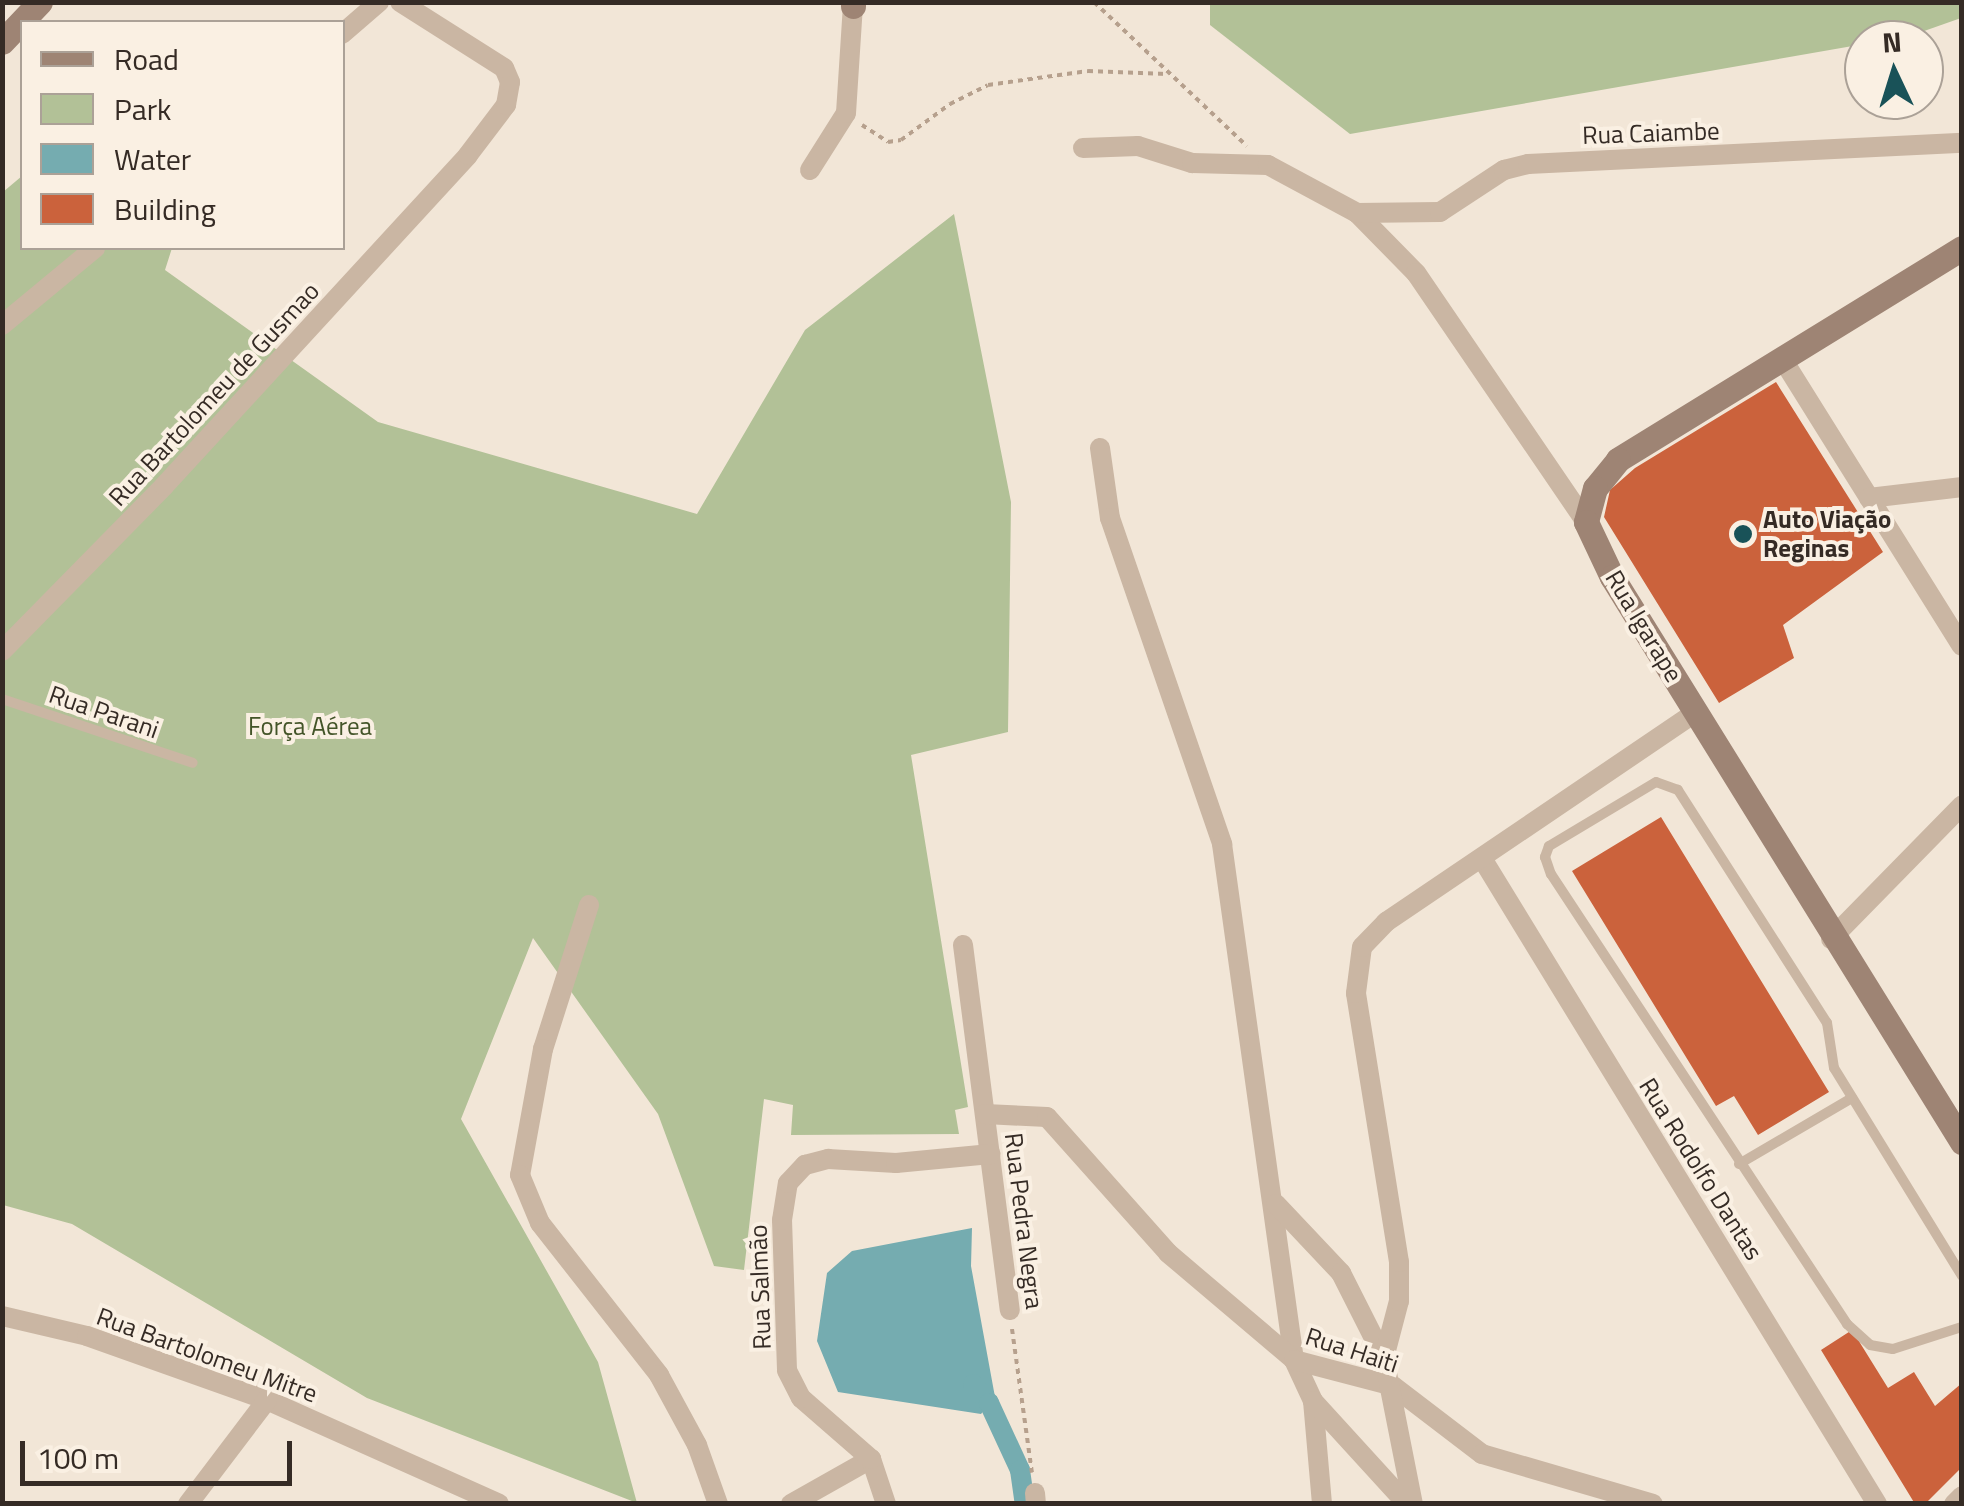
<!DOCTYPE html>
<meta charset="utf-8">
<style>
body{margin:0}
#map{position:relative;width:1964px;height:1506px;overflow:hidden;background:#f2e6d7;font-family:"Titillium Web",sans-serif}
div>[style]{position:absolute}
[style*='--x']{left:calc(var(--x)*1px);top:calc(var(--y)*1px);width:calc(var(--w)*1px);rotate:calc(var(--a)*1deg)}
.green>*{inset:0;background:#b2c197}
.water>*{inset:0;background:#75acb0}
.canal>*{height:20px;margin:-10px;padding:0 10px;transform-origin:10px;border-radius:10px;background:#75acb0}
.building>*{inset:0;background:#cb623c}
.path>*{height:4px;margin-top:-2px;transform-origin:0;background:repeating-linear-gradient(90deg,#b6a08d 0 5px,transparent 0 10px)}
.lane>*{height:10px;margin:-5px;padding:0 5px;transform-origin:5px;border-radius:5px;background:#cab6a3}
.street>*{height:20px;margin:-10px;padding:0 10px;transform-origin:10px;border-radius:10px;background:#cab6a3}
.secondary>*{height:25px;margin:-12.5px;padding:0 12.5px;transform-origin:12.5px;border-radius:12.5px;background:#9e8474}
.dots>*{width:28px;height:28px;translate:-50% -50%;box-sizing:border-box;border:5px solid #faf0e3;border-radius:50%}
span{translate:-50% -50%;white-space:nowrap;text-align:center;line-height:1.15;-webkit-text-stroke:8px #faf0e3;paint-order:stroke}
.street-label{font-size:25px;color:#352b25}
.poi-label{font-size:25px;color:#352b25;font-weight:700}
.left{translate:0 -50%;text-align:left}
.park-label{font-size:25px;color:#435428}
.frame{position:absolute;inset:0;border:5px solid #352b25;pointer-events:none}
.legend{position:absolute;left:20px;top:20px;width:325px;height:230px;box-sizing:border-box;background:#faf0e3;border:2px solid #aba197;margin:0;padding:12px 18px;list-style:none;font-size:30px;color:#352b25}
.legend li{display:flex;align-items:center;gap:20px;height:50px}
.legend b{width:50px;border:2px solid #aba197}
.north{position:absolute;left:1844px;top:20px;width:100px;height:100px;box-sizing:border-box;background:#faf0e3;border:2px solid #aba197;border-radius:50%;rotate:356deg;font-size:28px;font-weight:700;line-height:40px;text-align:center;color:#352b25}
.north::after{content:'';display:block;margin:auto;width:35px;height:45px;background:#195258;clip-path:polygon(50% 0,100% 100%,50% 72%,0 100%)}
.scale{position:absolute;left:20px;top:1441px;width:272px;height:45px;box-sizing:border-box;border:5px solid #352b25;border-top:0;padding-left:12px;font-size:30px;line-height:35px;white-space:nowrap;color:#352b25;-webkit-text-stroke:8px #faf0e3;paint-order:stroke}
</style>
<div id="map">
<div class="green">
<div style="clip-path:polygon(1961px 2px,1961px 18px,1910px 36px,1350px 134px,1210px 25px,1210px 2px)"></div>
<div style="clip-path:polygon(22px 176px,22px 248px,172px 248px,165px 270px,378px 422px,697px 514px,805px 330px,954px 214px,1011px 502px,1008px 732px,911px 755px,968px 1107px,955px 1110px,959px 1134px,791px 1135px,793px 1105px,764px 1099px,744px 1270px,714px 1266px,658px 1114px,533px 938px,461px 1119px,598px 1362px,637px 1503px,367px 1398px,72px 1224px,3px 1205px,3px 192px)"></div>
</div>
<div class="water">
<div style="clip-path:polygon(972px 1228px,971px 1266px,995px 1397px,981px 1414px,838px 1392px,817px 1341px,827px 1273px,852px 1251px)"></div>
</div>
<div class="canal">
<div style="--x:973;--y:1384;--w:25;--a:50"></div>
<div style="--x:989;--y:1403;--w:74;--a:65.2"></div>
<div style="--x:1020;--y:1470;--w:34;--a:82"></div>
</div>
<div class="building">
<div style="clip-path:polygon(1776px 382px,1883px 552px,1783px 625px,1794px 658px,1719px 703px,1604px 517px,1610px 490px,1635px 468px)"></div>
<div style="clip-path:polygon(1661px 817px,1829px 1092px,1758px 1135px,1734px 1096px,1716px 1106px,1572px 871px)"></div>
<div style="clip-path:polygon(1852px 1330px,1888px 1388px,1914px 1372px,1935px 1406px,1962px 1383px,1962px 1467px,1925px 1504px,1915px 1504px,1821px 1350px)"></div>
</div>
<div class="path">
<div style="--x:1094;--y:2;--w:210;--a:43.3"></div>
<div style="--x:862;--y:125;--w:31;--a:33"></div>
<div style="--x:888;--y:142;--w:13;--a:-9"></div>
<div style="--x:901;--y:140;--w:61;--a:-36.3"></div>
<div style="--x:950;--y:104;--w:42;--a:-26.6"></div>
<div style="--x:988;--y:85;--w:101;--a:-8"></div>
<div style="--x:1088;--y:71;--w:79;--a:2.2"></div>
<div style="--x:1012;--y:1329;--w:145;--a:82.1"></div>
</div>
<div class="lane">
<div style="--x:2;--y:699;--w:201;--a:18.5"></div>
<div style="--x:1739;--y:1164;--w:131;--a:-30.3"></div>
<div style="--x:1962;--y:1276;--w:244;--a:-121.6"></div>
<div style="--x:1834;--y:1068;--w:46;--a:-98.8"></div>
<div style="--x:1827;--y:1023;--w:277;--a:-122.6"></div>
<div style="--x:1678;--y:790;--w:23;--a:-160"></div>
<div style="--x:1656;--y:782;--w:125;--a:149.1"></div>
<div style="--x:1549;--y:846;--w:12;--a:110"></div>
<div style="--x:1545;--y:857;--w:18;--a:71"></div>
<div style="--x:1551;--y:874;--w:539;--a:56.66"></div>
<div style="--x:1847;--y:1324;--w:31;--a:42"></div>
<div style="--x:1870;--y:1345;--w:23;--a:10"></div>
<div style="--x:1893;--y:1349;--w:72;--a:-17.7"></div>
</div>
<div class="street">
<div style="--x:342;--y:34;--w:49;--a:-40.9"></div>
<div style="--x:1083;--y:148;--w:55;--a:-2.1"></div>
<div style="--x:1138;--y:146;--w:57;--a:17.5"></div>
<div style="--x:1192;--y:163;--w:76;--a:1.5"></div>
<div style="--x:1268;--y:165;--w:101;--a:28.3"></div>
<div style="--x:1357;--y:213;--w:84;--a:45.5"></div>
<div style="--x:1416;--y:273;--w:301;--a:55.7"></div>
<div style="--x:810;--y:170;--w:67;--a:-57.7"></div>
<div style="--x:846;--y:113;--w:107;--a:-86.3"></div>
<div style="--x:1357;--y:213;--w:83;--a:-0.7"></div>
<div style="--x:1440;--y:212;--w:77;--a:-33.3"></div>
<div style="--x:1504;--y:170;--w:25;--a:-14"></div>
<div style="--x:1528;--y:164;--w:435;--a:-2.8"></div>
<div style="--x:2;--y:325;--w:121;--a:-39.6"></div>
<div style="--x:1783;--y:360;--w:337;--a:58"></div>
<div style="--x:1100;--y:448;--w:71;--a:81.9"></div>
<div style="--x:1110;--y:518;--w:345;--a:71"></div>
<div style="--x:1222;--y:844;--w:521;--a:82.06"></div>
<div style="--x:1294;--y:1360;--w:45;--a:65.1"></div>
<div style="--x:1313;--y:1401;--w:103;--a:85"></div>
<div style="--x:1869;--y:498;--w:94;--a:-6.7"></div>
<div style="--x:2;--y:651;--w:231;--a:-45.5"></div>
<div style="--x:164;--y:486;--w:449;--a:-47.4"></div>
<div style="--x:468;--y:155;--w:63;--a:-52.8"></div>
<div style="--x:506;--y:105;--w:23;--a:-80"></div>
<div style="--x:510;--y:82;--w:15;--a:-113"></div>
<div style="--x:504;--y:68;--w:123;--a:-147.6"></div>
<div style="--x:1483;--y:860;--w:755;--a:58.54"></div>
<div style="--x:589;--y:905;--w:151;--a:107.7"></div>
<div style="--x:543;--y:1049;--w:128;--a:100.3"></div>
<div style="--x:520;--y:1175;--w:52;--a:67.4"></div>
<div style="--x:540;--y:1223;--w:193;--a:51.9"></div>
<div style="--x:659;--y:1375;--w:80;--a:61.5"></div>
<div style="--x:697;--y:1445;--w:63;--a:70.4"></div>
<div style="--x:1831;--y:939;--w:187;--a:-45.6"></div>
<div style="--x:963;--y:945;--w:368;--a:82.7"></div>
<div style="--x:985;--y:1114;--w:62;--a:2.8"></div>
<div style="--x:1047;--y:1117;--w:182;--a:48.3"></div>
<div style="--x:1168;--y:1253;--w:165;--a:40.3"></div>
<div style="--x:1294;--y:1360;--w:102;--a:14.7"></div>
<div style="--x:1393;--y:1386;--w:112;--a:37.4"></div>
<div style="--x:1482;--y:1454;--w:178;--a:16.3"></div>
<div style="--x:1276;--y:1204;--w:95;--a:46.7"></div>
<div style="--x:1341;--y:1273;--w:95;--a:63.2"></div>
<div style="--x:1384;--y:1358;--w:149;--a:78.8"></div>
<div style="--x:2;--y:1316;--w:87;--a:13.2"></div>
<div style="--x:87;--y:1336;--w:191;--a:19.6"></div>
<div style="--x:267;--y:1400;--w:254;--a:24.1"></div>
<div style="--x:1384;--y:1358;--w:59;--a:-75.3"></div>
<div style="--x:1399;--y:1301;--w:39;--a:-90"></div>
<div style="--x:1399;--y:1262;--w:272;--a:-99.1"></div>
<div style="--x:1356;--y:993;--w:46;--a:-82.6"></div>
<div style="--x:1362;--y:947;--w:35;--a:-46"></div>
<div style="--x:1386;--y:922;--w:374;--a:-34.1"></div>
<div style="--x:1313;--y:1401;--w:139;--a:47.6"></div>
<div style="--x:1035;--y:1493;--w:11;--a:85"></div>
<div style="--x:188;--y:1504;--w:131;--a:-52.8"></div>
<div style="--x:791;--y:1504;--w:92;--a:-29.4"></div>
<div style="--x:886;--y:1504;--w:47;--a:-108.4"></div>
<div style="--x:871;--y:1459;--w:93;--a:-138.9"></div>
<div style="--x:801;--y:1398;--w:31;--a:-117"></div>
<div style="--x:787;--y:1370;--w:150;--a:-91.9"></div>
<div style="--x:782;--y:1220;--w:37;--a:-81"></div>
<div style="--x:788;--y:1183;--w:25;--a:-47"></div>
<div style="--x:805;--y:1165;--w:24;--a:-15"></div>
<div style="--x:828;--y:1159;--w:68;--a:3.4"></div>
<div style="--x:896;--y:1163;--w:95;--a:-5.4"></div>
<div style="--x:1954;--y:1504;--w:11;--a:-45"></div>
</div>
<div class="secondary">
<div style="--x:853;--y:2;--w:4;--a:90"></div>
<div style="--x:2;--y:42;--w:55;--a:-46.5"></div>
<div style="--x:1962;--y:248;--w:404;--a:148.4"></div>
<div style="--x:1618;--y:460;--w:36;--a:129"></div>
<div style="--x:1595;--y:488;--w:35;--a:105"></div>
<div style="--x:1586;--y:522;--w:61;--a:64.7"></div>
<div style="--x:1612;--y:577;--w:665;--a:58.22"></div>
</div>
<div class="dots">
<div style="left:1743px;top:534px;background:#195258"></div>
</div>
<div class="street-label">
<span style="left:1651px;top:133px;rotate:-2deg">Rua Caiambe</span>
<span style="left:214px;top:394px;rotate:-47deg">Rua Bartolomeu de Gusmao</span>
<span style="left:1644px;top:626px;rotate:59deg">Rua Igarape</span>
<span style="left:104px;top:712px;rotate:19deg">Rua Parani</span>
<span style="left:1701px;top:1169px;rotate:58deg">Rua Rodolfo Dantas</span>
<span style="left:1024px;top:1221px;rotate:83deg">Rua Pedra Negra</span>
<span style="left:760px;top:1287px;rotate:-92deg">Rua Salmão</span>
<span style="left:1352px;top:1350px;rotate:18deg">Rua Haiti</span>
<span style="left:207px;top:1355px;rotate:20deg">Rua Bartolomeu Mitre</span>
</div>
<div class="poi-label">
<span class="left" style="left:1763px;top:534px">Auto Viação<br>Reginas</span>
</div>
<div class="park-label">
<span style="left:310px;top:726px">Força Aérea</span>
</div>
<div class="frame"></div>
<ul class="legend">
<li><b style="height:12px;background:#9e8474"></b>Road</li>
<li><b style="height:28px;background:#b2c197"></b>Park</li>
<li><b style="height:28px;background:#75acb0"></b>Water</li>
<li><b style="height:28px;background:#cb623c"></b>Building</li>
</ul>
<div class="north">N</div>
<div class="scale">100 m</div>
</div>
